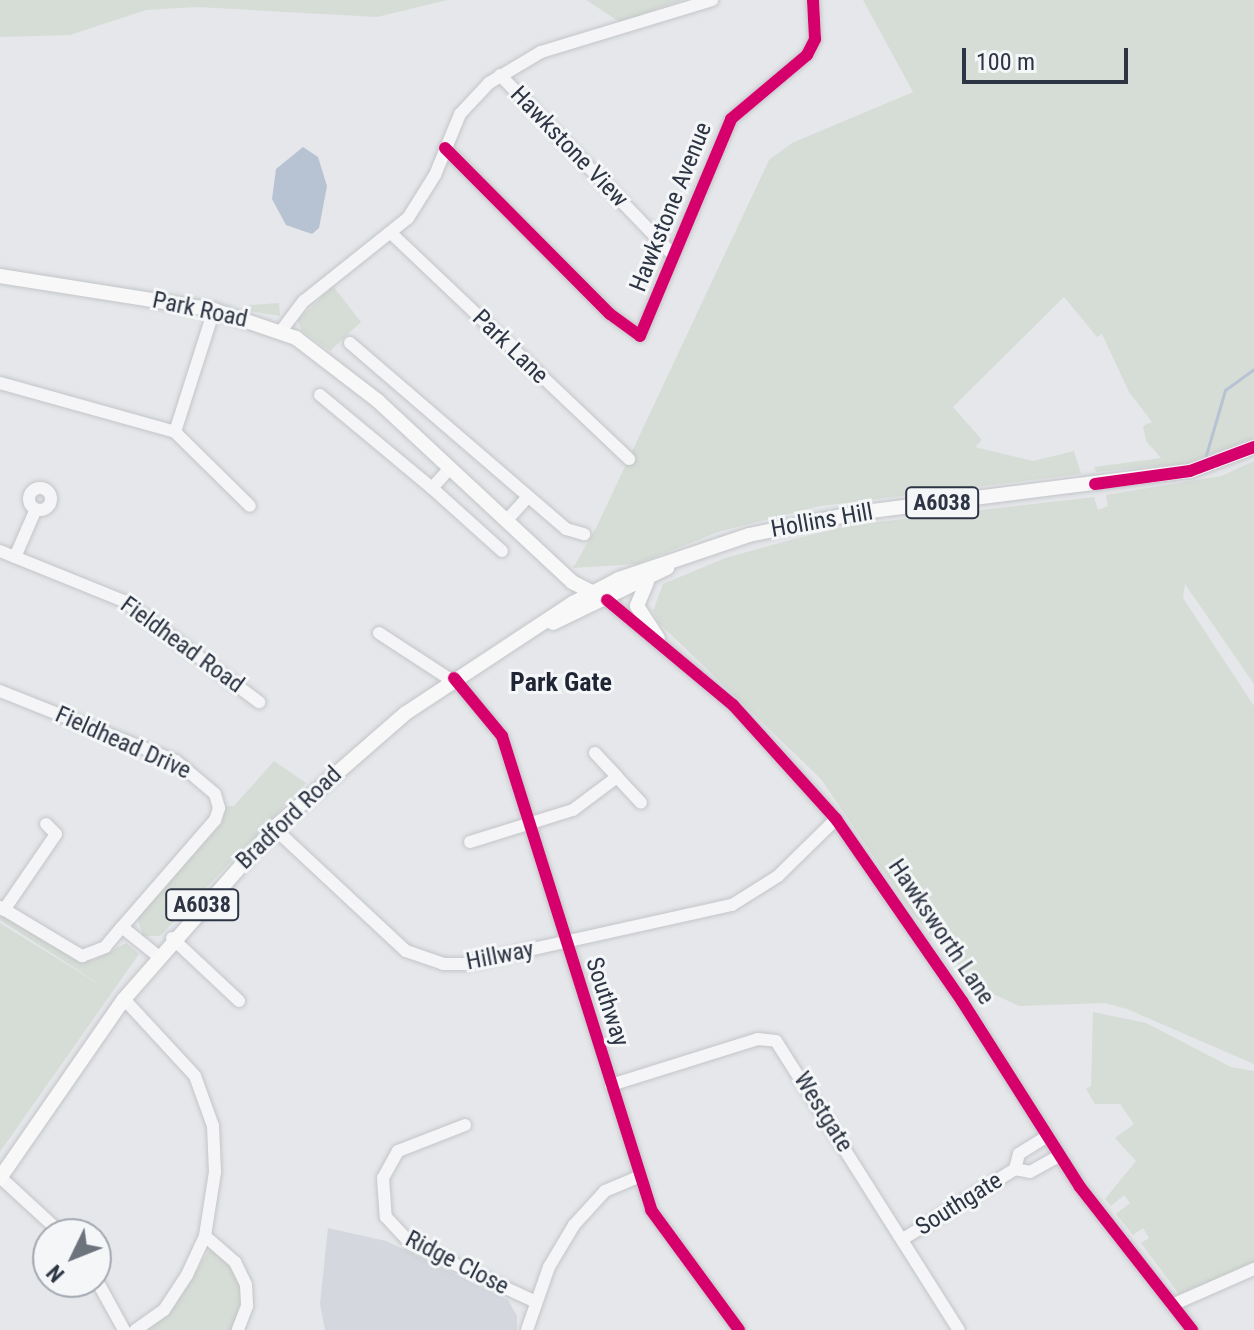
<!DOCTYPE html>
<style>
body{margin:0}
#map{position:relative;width:1254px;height:1330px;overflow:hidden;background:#e5e7ea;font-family:"Roboto Condensed",sans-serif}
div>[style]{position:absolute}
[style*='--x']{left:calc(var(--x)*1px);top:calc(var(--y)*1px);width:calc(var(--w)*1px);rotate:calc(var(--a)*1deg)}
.built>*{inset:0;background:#d4d7dd}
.green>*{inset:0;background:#d6ddd6}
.water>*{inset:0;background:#b7c3d2}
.stream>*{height:3px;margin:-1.5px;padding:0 1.5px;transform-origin:1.5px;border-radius:1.5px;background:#b7c3d2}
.roads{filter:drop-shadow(0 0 2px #c3c5c8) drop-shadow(0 0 2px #c3c5c8)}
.minor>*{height:12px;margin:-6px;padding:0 6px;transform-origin:6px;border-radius:6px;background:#f5f5f7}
.minor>.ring{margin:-6px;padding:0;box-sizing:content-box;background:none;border:12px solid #f5f5f7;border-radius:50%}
.major>*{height:14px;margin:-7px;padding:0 7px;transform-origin:7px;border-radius:7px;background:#f8f8f8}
.cycleway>*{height:12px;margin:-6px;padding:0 6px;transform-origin:6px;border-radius:6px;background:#d6006c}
span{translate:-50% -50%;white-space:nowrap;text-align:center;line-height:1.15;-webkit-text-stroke:6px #f4f6f8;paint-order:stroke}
.shield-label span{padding:2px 6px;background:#f4f6f8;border:2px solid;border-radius:6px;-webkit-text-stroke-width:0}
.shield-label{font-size:22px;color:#2d3443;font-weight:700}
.street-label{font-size:24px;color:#2d3443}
.neighbourhood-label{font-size:26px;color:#1f2534;font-weight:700}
.north{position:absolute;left:32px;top:1218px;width:80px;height:80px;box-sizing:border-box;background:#f4f6f8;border:2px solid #a4a8b0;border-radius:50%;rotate:227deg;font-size:22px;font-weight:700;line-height:32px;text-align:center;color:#2d3443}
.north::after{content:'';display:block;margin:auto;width:28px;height:36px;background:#6d737d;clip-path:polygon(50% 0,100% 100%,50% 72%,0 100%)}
.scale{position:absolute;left:962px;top:48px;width:166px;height:36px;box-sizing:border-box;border:4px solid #2d3443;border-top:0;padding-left:10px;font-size:24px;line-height:28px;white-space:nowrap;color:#2d3443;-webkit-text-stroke:6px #f4f6f8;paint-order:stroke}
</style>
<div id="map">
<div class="built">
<div style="clip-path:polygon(328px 1228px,386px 1241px,508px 1300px,517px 1316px,517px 1330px,325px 1330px,320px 1304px)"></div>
</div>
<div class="green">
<div style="clip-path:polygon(0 0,447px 0,377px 17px,197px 7px,146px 10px,70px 35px,0 37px)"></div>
<div style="clip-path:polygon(586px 0,682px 0,620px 22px)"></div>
<div style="clip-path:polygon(863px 0,1254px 0,1254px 438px,1186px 463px,1096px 472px,1094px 467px,1161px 458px,1146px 441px,1143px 426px,1152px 422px,1129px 392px,1102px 334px,1097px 337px,1064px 297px,953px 407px,982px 440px,975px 447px,1033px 461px,1074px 451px,1081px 474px,820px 506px,721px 531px,637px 564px,573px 568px,597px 526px,769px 160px,792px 143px,913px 92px)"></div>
<div style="clip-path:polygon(333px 286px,361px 322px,330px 351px,301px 330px,298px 320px)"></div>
<div style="clip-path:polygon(279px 303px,280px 316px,249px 311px,249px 305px)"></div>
<div style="clip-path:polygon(1254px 461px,1254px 684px,1185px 584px,1183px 598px,1254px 706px,1254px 1064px,1127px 1009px,1105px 1003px,1019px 1006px,976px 986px,912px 913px,821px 779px,659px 623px,653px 611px,663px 584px,725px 558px,794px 539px,852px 525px,1094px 497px,1098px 510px,1108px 506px,1106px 495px,1221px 476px)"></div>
<div style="clip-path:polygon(274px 761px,306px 783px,160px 936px,143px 936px,137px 917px,222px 823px,226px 806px,234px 806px)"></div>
<div style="clip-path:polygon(0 913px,80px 961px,94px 960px,126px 943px,139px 954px,0 1152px,0 923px,110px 991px,0 920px)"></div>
<div style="clip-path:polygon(1093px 1012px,1146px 1023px,1231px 1067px,1254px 1071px,1254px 1265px,1179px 1294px,1141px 1243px,1149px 1238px,1143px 1228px,1133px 1235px,1116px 1214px,1130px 1203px,1124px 1195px,1111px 1206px,1105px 1199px,1136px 1161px,1115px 1138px,1134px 1124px,1120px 1104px,1095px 1104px,1086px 1089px,1091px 1086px)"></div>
<div style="clip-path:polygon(211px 1248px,225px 1257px,239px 1278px,243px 1301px,234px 1330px,148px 1330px,169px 1312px)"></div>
</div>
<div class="water">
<div style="clip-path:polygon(303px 147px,318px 157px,327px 186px,319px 228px,312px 234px,286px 225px,272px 199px,276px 169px)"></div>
</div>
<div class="stream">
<div style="--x:1206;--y:455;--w:68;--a:-73.7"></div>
<div style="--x:1225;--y:390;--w:36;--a:-36"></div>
</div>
<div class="roads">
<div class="minor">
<div style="--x:500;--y:75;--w:247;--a:46.1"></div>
<div style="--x:445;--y:148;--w:234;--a:45.2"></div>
<div style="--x:610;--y:314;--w:37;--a:36"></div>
<div style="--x:640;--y:336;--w:235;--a:-67.2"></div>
<div style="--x:731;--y:119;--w:99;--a:-40.1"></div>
<div style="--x:807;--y:55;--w:18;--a:-63"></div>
<div style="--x:815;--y:39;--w:39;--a:-93"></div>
<div style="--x:392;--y:234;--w:327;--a:43.5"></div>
<div style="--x:281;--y:331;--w:38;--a:-53"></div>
<div style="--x:304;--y:301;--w:133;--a:-38.6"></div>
<div style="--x:408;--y:218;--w:51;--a:-57.9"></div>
<div style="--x:435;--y:175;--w:66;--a:-67.7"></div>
<div style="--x:460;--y:114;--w:42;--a:-46.9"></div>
<div style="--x:489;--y:83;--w:61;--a:-30.8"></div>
<div style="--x:541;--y:52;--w:179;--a:-16.9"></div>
<div style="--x:350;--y:343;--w:285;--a:40.7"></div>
<div style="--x:566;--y:529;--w:19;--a:16"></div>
<div style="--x:0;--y:383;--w:182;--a:15.6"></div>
<div style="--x:175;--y:432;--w:105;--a:44.6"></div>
<div style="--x:320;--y:395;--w:146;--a:39.7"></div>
<div style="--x:432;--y:488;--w:27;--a:-48"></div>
<div style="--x:175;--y:432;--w:128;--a:-72.3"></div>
<div style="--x:432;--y:488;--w:94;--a:42"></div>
<div class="ring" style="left:29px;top:488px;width:10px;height:10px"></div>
<div style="--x:507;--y:520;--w:31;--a:-48"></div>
<div style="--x:0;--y:551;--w:134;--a:22"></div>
<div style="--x:124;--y:601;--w:169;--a:36.8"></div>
<div style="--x:15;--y:557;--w:52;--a:-66.4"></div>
<div style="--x:607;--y:600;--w:164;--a:39.8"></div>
<div style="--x:733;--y:705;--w:154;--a:47.9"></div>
<div style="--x:836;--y:819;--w:221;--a:55.3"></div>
<div style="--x:962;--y:1001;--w:220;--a:57.6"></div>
<div style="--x:1080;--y:1187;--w:182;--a:51.9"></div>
<div style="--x:379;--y:633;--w:86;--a:33.1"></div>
<div style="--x:454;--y:678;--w:75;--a:50.4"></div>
<div style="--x:502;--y:736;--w:497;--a:72.5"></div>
<div style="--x:651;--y:1210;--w:149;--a:53.7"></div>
<div style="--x:0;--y:691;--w:189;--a:21.7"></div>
<div style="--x:176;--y:761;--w:51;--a:40.2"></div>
<div style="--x:215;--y:794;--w:15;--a:74"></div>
<div style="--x:219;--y:808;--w:13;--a:108"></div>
<div style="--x:215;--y:820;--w:142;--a:131"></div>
<div style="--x:122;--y:927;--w:46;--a:38.9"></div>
<div style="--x:595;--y:753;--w:33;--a:47"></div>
<div style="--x:274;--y:828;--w:180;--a:43"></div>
<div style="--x:406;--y:951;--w:39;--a:19"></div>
<div style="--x:443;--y:964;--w:22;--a:0"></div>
<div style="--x:465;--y:964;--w:273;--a:-12.5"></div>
<div style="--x:732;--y:905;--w:54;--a:-32.2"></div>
<div style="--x:778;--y:876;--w:81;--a:-44.5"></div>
<div style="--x:470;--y:842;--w:108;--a:-17.3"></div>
<div style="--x:573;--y:810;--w:55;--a:-36.9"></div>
<div style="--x:617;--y:777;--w:35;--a:47"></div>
<div style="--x:0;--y:907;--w:96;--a:30.9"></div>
<div style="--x:82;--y:956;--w:25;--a:-21"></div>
<div style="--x:105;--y:947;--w:26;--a:-50"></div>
<div style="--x:4;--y:910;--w:92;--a:-55.6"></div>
<div style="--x:56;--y:834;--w:14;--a:-135"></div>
<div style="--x:172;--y:938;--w:92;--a:43.2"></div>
<div style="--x:124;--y:999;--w:105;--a:47.3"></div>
<div style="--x:195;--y:1076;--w:53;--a:70.2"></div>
<div style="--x:213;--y:1126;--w:46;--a:87.5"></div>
<div style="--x:215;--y:1172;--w:65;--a:98.9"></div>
<div style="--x:205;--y:1236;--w:43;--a:114.8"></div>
<div style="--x:187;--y:1275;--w:42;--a:123.3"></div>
<div style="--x:164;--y:1310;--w:35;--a:145"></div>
<div style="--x:611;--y:1085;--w:154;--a:-17.4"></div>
<div style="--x:758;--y:1039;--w:18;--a:6"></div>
<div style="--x:776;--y:1041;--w:342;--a:57.7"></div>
<div style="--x:465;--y:1125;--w:72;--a:158.8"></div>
<div style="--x:398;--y:1151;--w:31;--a:119"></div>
<div style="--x:383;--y:1178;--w:39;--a:86"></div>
<div style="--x:386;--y:1217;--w:37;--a:47"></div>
<div style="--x:411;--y:1244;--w:136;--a:24.9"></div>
<div style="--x:1046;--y:1137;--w:32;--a:148"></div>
<div style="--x:1019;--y:1154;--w:16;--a:105"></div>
<div style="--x:1015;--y:1169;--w:15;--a:11"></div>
<div style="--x:1030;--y:1172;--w:33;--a:-29"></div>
<div style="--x:0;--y:1177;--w:84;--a:42.6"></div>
<div style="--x:205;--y:1236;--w:40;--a:41"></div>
<div style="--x:235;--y:1262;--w:25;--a:64"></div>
<div style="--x:246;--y:1285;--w:21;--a:87"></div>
<div style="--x:247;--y:1306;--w:26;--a:111"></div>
<div style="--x:903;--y:1239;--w:132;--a:-32"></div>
<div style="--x:96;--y:1279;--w:58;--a:61.2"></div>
<div style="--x:1172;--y:1305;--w:90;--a:-23.7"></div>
<div style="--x:527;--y:1330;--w:67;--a:-70.8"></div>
<div style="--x:549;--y:1267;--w:49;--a:-59.2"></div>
<div style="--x:574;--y:1225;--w:46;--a:-47.6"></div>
<div style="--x:605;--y:1191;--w:36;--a:-23"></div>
</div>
<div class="major">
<div style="--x:0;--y:276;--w:217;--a:9"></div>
<div style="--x:214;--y:310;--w:87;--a:18.9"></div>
<div style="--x:296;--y:338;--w:103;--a:37.5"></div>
<div style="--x:378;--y:401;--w:265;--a:43"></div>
<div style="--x:572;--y:582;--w:39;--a:27"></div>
<div style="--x:647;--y:582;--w:26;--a:113"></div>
<div style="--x:637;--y:606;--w:38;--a:57"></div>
<div style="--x:553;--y:623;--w:127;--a:-25.8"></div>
<div style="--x:0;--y:1178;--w:218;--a:-55.3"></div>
<div style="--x:124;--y:999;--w:227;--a:-48.7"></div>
<div style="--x:274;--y:828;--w:175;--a:-41.1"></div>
<div style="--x:406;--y:713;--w:200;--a:-33.4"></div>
<div style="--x:573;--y:603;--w:52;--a:-27.6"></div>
<div style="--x:619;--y:579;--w:137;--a:-18.7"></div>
<div style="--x:749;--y:535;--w:109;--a:-11.6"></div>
<div style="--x:856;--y:513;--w:337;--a:-7.2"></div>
<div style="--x:1190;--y:471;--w:68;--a:-20.6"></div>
</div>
</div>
<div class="cycleway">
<div style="--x:445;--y:148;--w:234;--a:45.2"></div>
<div style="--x:610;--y:314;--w:37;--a:36"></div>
<div style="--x:640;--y:336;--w:235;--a:-67.2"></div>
<div style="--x:731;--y:119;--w:99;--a:-40.1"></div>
<div style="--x:807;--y:55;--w:18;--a:-63"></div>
<div style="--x:815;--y:39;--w:39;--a:-93"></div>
<div style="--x:1095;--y:484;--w:96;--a:-7.8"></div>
<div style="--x:1190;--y:471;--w:68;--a:-20.6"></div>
<div style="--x:607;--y:600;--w:164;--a:39.8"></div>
<div style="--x:733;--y:705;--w:154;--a:47.9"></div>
<div style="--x:836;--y:819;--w:221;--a:55.3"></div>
<div style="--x:962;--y:1001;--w:220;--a:57.6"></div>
<div style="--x:1080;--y:1187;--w:182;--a:51.9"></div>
<div style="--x:454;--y:678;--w:75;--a:50.4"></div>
<div style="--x:502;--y:736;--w:497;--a:72.5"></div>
<div style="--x:651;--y:1210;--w:149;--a:53.7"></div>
</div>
<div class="shield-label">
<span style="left:942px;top:503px">A6038</span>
<span style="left:202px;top:905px">A6038</span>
</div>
<div class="street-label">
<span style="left:569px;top:147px;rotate:46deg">Hawkstone View</span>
<span style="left:671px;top:207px;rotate:-68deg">Hawkstone Avenue</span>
<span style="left:200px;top:310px;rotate:12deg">Park Road</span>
<span style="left:510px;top:347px;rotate:44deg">Park Lane</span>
<span style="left:822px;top:521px;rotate:-10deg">Hollins Hill</span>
<span style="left:182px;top:645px;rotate:36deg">Fieldhead Road</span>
<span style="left:123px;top:743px;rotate:24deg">Fieldhead Drive</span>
<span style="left:289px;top:818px;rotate:-44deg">Bradford Road</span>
<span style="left:941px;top:932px;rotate:56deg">Hawksworth Lane</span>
<span style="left:500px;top:956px;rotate:-11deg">Hillway</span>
<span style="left:607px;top:1002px;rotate:72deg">Southway</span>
<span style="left:823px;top:1112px;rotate:58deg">Westgate</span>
<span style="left:959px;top:1204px;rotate:-32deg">Southgate</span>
<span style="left:457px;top:1263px;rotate:27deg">Ridge Close</span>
</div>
<div class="neighbourhood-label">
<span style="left:561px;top:683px">Park Gate</span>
</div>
<div class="north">N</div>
<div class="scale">100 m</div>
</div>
